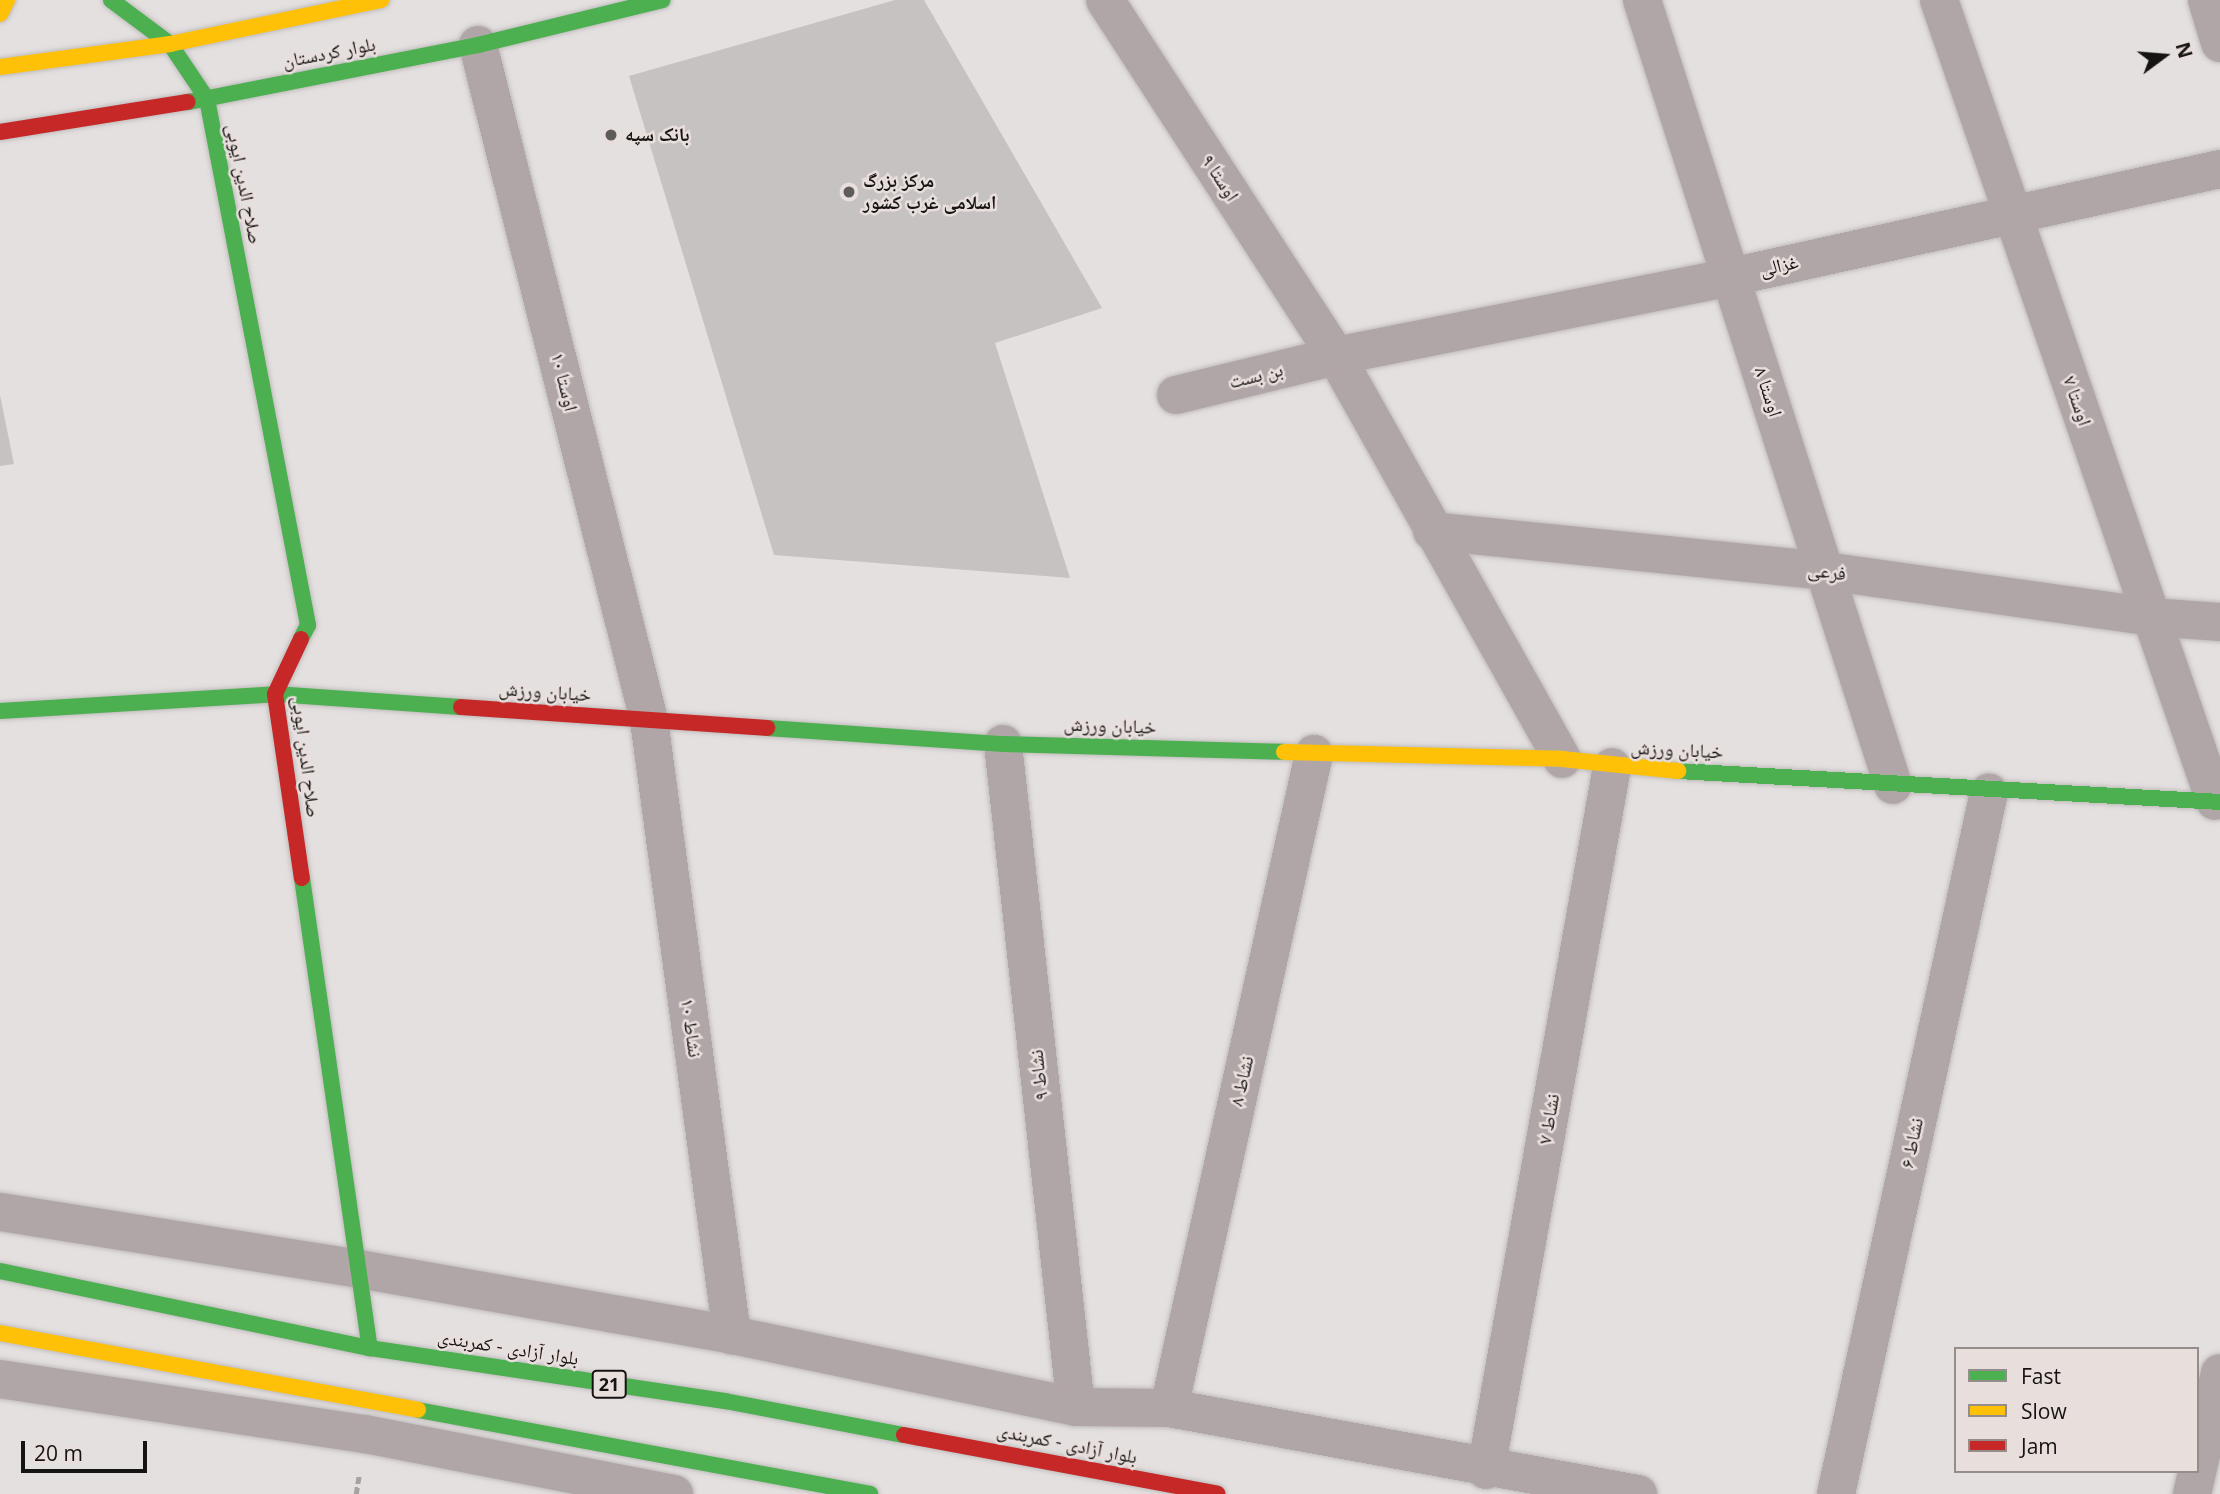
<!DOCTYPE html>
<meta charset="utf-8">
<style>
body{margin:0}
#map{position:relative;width:2220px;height:1494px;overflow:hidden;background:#e5e0e0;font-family:"Open Sans","Noto Naskh Arabic",sans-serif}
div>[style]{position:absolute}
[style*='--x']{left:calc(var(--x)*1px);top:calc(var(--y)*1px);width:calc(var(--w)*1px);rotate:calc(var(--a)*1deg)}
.building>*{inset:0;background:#c5c2c1}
.path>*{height:4.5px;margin-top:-2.25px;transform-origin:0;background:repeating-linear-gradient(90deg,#a9a1a1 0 7px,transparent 0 10.5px)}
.roads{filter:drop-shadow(0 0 2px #bfbcbc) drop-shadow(0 0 2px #bfbcbc)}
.street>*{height:38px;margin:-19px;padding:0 19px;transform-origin:19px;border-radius:19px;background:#b1a6a7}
.fast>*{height:16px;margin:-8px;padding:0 8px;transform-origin:8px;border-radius:8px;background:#4caf50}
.slow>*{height:16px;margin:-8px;padding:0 8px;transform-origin:8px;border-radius:8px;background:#ffc107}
.jam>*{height:16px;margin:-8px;padding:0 8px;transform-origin:8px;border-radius:8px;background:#c62828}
.dots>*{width:19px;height:19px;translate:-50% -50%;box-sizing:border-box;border:4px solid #e8dfdd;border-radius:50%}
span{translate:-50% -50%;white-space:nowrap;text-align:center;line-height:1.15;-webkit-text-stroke:5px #e8dfdd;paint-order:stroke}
.shield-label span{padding:2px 5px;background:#e8dfdd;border:2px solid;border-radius:5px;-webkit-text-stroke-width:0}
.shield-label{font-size:18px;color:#161313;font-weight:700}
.street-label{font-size:19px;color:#161313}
.poi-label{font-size:19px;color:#161313;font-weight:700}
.left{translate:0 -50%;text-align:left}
.legend{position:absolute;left:1954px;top:1347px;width:245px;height:126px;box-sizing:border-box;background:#e8dfdd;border:2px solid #948d8c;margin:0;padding:9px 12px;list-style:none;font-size:21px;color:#161313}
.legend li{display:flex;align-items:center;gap:14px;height:35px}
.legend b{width:35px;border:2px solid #948d8c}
.north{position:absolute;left:2129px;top:21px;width:70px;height:70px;-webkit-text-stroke:5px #e8dfdd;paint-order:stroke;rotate:74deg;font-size:19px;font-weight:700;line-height:28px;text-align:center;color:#161313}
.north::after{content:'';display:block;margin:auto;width:24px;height:32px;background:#161313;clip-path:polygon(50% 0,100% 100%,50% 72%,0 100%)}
.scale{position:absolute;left:21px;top:1441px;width:126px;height:32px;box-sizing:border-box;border:4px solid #161313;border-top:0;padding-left:9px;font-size:21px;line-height:24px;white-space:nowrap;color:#161313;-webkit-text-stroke:5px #e8dfdd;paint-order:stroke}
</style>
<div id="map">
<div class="building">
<div style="clip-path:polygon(895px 0,924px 0,1102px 308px,995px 343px,1070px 578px,774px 555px,629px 76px)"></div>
<div style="clip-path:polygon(0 395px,14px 464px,0 466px)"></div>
</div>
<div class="path">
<div style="--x:356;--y:1494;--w:20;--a:-81"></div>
</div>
<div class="roads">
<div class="street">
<div style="--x:1105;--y:0;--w:424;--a:57"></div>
<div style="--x:1336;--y:356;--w:462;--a:60.7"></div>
<div style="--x:1642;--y:0;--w:824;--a:72.27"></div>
<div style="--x:1939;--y:0;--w:847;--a:70.99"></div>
<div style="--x:2207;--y:0;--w:45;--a:73.2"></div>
<div style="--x:478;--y:45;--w:696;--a:75.78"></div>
<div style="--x:649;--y:720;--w:621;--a:82.31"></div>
<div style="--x:1176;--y:395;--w:165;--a:-13.7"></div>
<div style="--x:1336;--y:356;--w:403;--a:-11.3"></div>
<div style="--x:1731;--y:277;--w:501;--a:-12.45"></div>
<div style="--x:1432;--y:531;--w:395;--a:5.8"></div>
<div style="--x:1825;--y:571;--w:329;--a:8"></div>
<div style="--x:2151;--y:617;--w:69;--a:4.1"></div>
<div style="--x:1003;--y:744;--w:667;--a:83.72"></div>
<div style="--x:0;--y:1212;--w:363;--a:9"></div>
<div style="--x:359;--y:1269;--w:379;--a:10"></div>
<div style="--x:732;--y:1335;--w:351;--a:11.8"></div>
<div style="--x:1076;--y:1407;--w:93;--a:0.6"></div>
<div style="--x:1169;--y:1408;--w:477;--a:10.4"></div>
<div style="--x:0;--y:1379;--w:369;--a:8.6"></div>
<div style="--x:365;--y:1434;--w:315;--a:11"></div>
<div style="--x:1169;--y:1408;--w:670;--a:-77.5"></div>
<div style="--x:1486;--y:1470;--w:714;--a:-79.84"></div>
<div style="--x:1836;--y:1494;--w:718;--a:-77.7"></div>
<div style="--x:2192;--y:1494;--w:124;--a:-77"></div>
</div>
<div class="fast">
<div style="--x:111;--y:0;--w:74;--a:36.7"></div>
<div style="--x:170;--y:44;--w:66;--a:56.1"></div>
<div style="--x:207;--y:99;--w:536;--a:79.13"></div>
<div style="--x:308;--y:625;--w:16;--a:117"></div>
<div style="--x:188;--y:102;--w:296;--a:-11.1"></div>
<div style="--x:478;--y:45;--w:190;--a:-13.7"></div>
<div style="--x:0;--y:711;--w:276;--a:-3.5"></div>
<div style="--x:275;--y:694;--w:186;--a:4"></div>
<div style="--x:767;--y:728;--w:237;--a:3.9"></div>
<div style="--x:1003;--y:744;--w:281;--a:1.6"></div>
<div style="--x:1678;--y:771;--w:543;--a:3.27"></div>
<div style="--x:302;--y:878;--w:475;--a:81.8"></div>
<div style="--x:0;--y:1271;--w:378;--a:11.8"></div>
<div style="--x:370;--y:1348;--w:359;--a:8.5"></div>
<div style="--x:725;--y:1401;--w:182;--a:10.8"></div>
<div style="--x:418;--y:1410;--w:460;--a:10.5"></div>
</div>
<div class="slow">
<div style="--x:0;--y:14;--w:16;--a:-63"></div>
<div style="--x:0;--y:67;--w:172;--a:-7.7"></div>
<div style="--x:170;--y:44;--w:216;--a:-11.8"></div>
<div style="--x:1284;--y:752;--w:278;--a:1.4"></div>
<div style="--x:1562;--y:759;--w:117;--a:5.9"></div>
<div style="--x:0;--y:1333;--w:425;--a:10.4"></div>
</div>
<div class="jam">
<div style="--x:0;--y:132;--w:190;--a:-9.1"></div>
<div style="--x:301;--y:639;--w:61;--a:115.3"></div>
<div style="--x:275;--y:694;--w:186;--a:81.7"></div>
<div style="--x:461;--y:707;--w:307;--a:3.9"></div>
<div style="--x:904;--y:1435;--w:319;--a:10.6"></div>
</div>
</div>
<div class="dots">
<div style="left:611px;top:135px;background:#5e5b5b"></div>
<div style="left:849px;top:192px;background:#5e5b5b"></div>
</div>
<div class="shield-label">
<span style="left:609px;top:1384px">21</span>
</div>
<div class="street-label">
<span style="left:329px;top:53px;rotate:-11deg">بلوار کردستان</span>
<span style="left:1220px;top:178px;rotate:57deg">اوستا ۹</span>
<span style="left:244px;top:184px;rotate:79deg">صلاح الدین ایوبی</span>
<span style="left:1779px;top:266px;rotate:-13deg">غزالی</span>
<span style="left:1256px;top:376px;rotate:-14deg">بن بست</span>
<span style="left:564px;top:382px;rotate:76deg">اوستا ۱۰</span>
<span style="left:1768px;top:392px;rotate:72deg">اوستا ۸</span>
<span style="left:2077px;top:401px;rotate:71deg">اوستا ۷</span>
<span style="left:1827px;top:572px;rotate:7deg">فرعی</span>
<span style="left:545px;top:692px;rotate:4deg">خیابان ورزش</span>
<span style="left:1110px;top:726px;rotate:2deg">خیابان ورزش</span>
<span style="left:1677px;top:750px;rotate:3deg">خیابان ورزش</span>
<span style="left:306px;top:757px;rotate:83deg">صلاح الدین ایوبی</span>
<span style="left:691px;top:1028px;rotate:82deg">نشاط ۱۰</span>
<span style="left:1039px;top:1075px;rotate:-96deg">نشاط ۹</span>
<span style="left:1242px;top:1081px;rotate:-77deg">نشاط ۸</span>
<span style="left:1549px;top:1119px;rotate:-80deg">نشاط ۷</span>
<span style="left:1912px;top:1143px;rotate:-78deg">نشاط ۶</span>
<span style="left:508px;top:1348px;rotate:9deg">بلوار آزادی - کمربندی</span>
<span style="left:1067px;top:1444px;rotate:11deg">بلوار آزادی - کمربندی</span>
</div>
<div class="poi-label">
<span class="left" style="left:625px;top:135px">بانک سپه</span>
<span class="left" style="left:863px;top:192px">مرکز بزرگ<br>اسلامی غرب کشور</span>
</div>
<ul class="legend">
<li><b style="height:9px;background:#4caf50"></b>Fast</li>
<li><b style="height:9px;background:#ffc107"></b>Slow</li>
<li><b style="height:9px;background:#c62828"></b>Jam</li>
</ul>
<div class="north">N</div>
<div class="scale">20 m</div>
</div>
